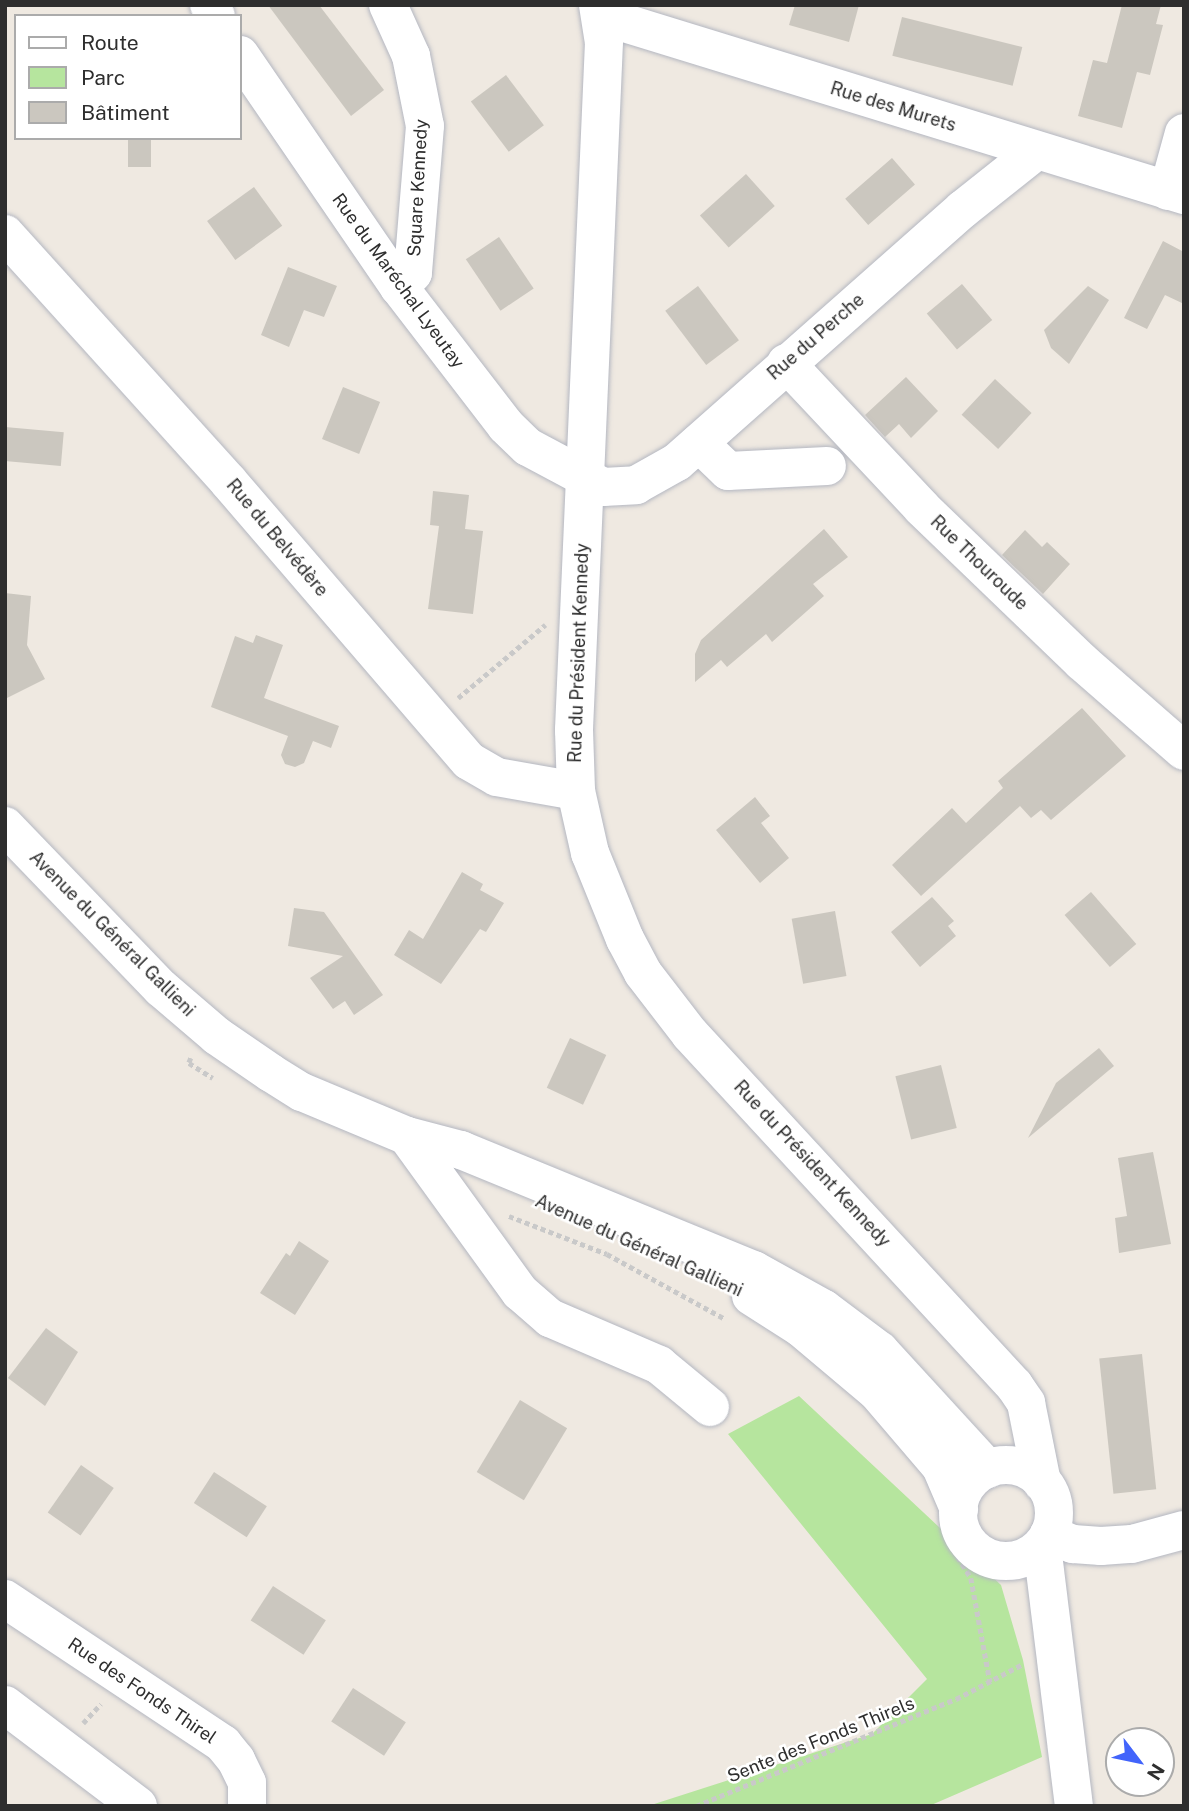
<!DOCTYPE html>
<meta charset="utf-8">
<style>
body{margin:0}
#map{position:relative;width:1189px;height:1811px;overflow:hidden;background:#efe9e1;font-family:"Public Sans",sans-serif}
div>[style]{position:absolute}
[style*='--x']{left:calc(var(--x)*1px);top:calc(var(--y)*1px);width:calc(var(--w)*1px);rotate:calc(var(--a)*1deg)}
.green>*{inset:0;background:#b6e59e}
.building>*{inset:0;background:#cbc7bf;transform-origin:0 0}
.path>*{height:4.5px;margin-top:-2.25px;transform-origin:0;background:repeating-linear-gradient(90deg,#c9c9c9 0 5px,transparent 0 8.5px)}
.roads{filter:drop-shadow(0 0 2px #b4b7c1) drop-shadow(0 0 2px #b4b7c1)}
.minor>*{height:38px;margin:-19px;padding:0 19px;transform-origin:19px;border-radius:19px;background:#fff}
.minor>.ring{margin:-19px;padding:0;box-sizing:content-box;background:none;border:38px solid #fff;border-radius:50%}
span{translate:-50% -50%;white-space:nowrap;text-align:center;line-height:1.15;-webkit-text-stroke:5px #fff;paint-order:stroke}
.street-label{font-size:18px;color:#2e2e2e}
.frame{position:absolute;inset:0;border:7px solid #2e2e2e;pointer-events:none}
.legend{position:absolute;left:14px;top:14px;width:228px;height:126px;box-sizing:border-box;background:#fff;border:2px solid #ababab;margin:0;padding:9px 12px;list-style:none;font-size:21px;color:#2e2e2e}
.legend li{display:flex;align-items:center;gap:14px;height:35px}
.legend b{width:35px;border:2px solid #ababab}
.north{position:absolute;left:1105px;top:1727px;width:70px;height:70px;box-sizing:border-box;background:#fff;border:2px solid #ababab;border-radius:50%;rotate:122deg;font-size:19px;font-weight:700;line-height:28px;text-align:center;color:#2e2e2e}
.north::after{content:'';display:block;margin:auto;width:24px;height:32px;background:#4264fb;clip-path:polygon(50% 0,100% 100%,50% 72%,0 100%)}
</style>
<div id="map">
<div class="green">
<div style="clip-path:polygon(799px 1396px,1001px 1585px,1023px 1660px,1042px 1757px,929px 1806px,648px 1806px,872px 1734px,927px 1679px,728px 1434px)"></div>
</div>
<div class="building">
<div style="clip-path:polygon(268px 5px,319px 5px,384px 90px,351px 116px)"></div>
<div style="clip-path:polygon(795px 5px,859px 5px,849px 42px,789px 25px)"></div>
<div style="clip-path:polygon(1122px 5px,1161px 5px,1156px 24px,1163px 25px,1150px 75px,1137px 72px,1122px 128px,1078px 116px,1093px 60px,1107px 63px)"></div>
<div style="left:902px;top:17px;width:124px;height:40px;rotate:14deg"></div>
<div style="left:506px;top:75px;width:63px;height:44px;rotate:53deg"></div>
<div style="left:128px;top:138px;width:23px;height:29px"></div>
<div style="left:892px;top:158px;width:35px;height:62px;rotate:49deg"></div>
<div style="left:746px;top:174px;width:43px;height:62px;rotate:48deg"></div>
<div style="left:254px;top:187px;width:48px;height:58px;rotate:54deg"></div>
<div style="left:499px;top:237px;width:62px;height:40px;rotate:56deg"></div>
<div style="clip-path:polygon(1163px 241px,1184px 252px,1184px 304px,1165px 295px,1147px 329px,1124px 318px)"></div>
<div style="clip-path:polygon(288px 267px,337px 286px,324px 317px,304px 310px,289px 347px,261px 335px)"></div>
<div style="left:962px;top:284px;width:47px;height:46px;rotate:50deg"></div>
<div style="left:698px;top:286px;width:68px;height:41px;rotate:53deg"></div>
<div style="clip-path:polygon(1088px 286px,1109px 300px,1069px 364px,1051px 348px,1044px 330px)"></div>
<div style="clip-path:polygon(906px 377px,938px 411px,911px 438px,899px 424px,885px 437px,865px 415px)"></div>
<div style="left:995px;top:379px;width:50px;height:49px;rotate:43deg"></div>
<div style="left:343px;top:387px;width:40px;height:56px;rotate:22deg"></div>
<div style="left:5px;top:427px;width:59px;height:34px;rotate:5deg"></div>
<div style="clip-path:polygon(433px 491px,469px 495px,465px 529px,483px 531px,473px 614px,428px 609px,439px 526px,430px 525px)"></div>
<div style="clip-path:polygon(824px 529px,848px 557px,813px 584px,824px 596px,772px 642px,766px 634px,727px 667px,721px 660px,695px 682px,695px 654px,701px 640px)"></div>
<div style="clip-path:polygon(1025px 530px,1042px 547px,1047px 542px,1070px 564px,1043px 594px,1002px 555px)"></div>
<div style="clip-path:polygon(5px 593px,31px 596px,27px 645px,45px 679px,5px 699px)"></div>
<div style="clip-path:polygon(256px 635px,283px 645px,264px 698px,339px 726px,331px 748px,313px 741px,304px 763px,295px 767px,285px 764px,281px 755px,288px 736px,211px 707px,235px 636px,253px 643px)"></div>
<div style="clip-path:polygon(1082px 708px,1126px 756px,1051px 820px,1041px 810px,1031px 818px,1020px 806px,921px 896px,892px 865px,952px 808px,966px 823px,1003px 788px,998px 781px)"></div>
<div style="clip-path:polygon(755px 797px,770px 816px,761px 823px,789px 858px,760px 883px,716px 830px)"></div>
<div style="clip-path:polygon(462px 872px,483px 884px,480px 890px,504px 903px,486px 932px,480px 929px,441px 984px,394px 955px,409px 930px,423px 939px)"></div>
<div style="left:1091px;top:892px;width:69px;height:35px;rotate:49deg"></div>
<div style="clip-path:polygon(932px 897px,954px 921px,948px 926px,956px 936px,920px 967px,891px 932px)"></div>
<div style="clip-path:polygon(294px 908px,324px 912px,383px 995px,354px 1015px,345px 1001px,333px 1009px,310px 978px,343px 956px,288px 946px)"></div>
<div style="left:835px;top:911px;width:66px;height:44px;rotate:80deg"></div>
<div style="left:570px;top:1038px;width:40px;height:55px;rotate:25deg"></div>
<div style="clip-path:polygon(1099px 1048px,1114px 1066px,1028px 1138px,1056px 1083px)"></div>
<div style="left:941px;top:1065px;width:65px;height:47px;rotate:76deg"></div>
<div style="clip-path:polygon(1153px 1152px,1171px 1244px,1119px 1253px,1115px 1218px,1127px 1216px,1118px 1158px)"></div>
<div style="clip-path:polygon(299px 1241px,329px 1261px,295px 1315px,260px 1293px,286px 1253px,290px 1256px)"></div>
<div style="clip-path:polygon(46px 1328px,78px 1352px,45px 1406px,8px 1378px)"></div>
<div style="left:1142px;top:1354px;width:136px;height:43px;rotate:84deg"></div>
<div style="left:520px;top:1400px;width:55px;height:84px;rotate:31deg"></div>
<div style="left:81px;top:1465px;width:40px;height:58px;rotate:35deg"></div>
<div style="left:214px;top:1472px;width:63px;height:37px;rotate:33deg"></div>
<div style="left:273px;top:1586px;width:63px;height:41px;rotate:33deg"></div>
<div style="left:353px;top:1688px;width:63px;height:40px;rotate:33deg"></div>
</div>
<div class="path">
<div style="--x:458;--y:698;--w:114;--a:-40"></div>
<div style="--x:191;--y:1058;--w:5;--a:112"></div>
<div style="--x:189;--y:1063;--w:28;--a:32"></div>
<div style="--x:509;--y:1216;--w:105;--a:21.2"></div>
<div style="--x:607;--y:1254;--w:135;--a:28.8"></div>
<div style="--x:949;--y:1542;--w:42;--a:58.6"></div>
<div style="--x:971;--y:1578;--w:106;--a:79.6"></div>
<div style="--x:83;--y:1723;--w:26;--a:-47"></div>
<div style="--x:696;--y:1806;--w:281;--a:-22.4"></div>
<div style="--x:956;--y:1699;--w:76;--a:-27.6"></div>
</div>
<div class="roads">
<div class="minor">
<div style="--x:209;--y:5;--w:13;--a:58"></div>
<div style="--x:388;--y:5;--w:56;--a:65.7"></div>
<div style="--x:411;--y:56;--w:71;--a:78.7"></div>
<div style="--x:425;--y:126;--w:147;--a:94.7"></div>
<div style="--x:413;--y:273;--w:20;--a:135"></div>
<div style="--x:598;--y:5;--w:37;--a:81"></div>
<div style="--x:604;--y:42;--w:689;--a:92.5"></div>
<div style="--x:574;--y:730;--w:61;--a:88.1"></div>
<div style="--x:576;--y:791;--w:64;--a:77.3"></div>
<div style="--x:590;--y:853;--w:93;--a:67.9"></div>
<div style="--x:625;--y:939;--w:38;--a:62"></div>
<div style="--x:643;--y:973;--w:77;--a:52.4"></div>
<div style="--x:690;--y:1034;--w:478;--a:47.3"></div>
<div style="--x:1014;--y:1385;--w:22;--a:56"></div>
<div style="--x:1026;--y:1403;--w:81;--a:78.6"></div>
<div style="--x:602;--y:16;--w:609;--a:17.1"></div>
<div style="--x:240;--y:55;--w:281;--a:55.6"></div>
<div style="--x:399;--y:287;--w:175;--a:52.4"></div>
<div style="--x:506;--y:426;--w:30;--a:44"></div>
<div style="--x:528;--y:447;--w:85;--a:28.1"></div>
<div style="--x:603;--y:487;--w:33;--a:-3"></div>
<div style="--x:636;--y:485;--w:47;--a:-29.3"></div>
<div style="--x:677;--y:462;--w:382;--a:-41.5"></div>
<div style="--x:963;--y:209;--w:93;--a:-38.5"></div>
<div style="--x:1168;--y:191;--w:60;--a:-74.6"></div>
<div style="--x:5;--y:234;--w:333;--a:47.9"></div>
<div style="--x:228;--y:481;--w:369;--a:49.3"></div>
<div style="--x:469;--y:761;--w:32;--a:30"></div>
<div style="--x:497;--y:777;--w:80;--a:10"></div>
<div style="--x:786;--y:363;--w:199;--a:46.8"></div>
<div style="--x:922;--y:508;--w:222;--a:43.9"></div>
<div style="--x:1082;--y:662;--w:135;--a:41.1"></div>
<div style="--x:699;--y:443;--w:40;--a:44"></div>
<div style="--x:728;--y:471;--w:99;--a:-2.9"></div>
<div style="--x:5;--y:826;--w:225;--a:46.1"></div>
<div style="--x:161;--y:988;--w:74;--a:40.6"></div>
<div style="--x:217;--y:1036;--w:65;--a:34.4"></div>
<div style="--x:271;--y:1073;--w:36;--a:32"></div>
<div style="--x:302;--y:1092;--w:114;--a:22.7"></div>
<div style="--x:407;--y:1136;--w:56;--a:14.5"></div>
<div style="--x:461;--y:1150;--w:317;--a:22.3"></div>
<div style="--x:754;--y:1270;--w:80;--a:29.1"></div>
<div style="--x:824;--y:1309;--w:70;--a:36.9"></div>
<div style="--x:880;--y:1351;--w:160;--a:47.5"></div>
<div style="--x:407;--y:1136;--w:193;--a:54.1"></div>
<div style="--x:520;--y:1292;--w:40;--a:41"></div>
<div style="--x:550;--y:1318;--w:119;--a:23.3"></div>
<div style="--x:659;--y:1365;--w:66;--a:39.5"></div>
<div style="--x:751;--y:1296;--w:59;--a:32.6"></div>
<div style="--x:801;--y:1328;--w:99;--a:40.1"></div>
<div style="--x:877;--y:1392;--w:99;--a:49.5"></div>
<div style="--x:941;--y:1467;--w:46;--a:66.8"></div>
<div class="ring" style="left:958px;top:1465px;width:58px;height:58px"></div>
<div style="--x:1049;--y:1534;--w:26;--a:23"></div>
<div style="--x:1073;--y:1544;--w:28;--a:4"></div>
<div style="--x:1101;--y:1546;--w:31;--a:-4"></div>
<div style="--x:1132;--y:1544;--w:54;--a:-15.1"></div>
<div style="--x:1042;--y:1546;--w:262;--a:83"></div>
<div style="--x:5;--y:1599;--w:262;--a:33.6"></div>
<div style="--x:223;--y:1744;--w:21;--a:51"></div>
<div style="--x:236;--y:1760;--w:25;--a:64"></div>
<div style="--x:247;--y:1783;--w:23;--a:90"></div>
<div style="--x:5;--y:1705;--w:167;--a:37.2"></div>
</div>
</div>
<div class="street-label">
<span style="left:893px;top:107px;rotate:17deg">Rue des Murets</span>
<span style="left:418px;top:188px;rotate:-87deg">Square Kennedy</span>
<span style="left:398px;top:281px;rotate:54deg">Rue du Maréchal Lyeutay</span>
<span style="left:816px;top:337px;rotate:-41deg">Rue du Perche</span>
<span style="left:277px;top:538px;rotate:50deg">Rue du Belvédère</span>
<span style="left:979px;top:563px;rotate:44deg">Rue Thouroude</span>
<span style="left:579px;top:653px;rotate:-88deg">Rue du Président Kennedy</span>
<span style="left:112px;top:934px;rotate:45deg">Avenue du Général Gallieni</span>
<span style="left:812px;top:1164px;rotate:47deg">Rue du Président Kennedy</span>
<span style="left:639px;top:1246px;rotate:24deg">Avenue du Général Gallieni</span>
<span style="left:142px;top:1691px;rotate:34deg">Rue des Fonds Thirel</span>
<span style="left:821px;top:1740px;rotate:-22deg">Sente des Fonds Thirels</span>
</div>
<div class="frame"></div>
<ul class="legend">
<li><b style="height:9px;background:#fff"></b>Route</li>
<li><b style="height:19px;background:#b6e59e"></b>Parc</li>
<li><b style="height:19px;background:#cbc7bf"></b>Bâtiment</li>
</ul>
<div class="north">N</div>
</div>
